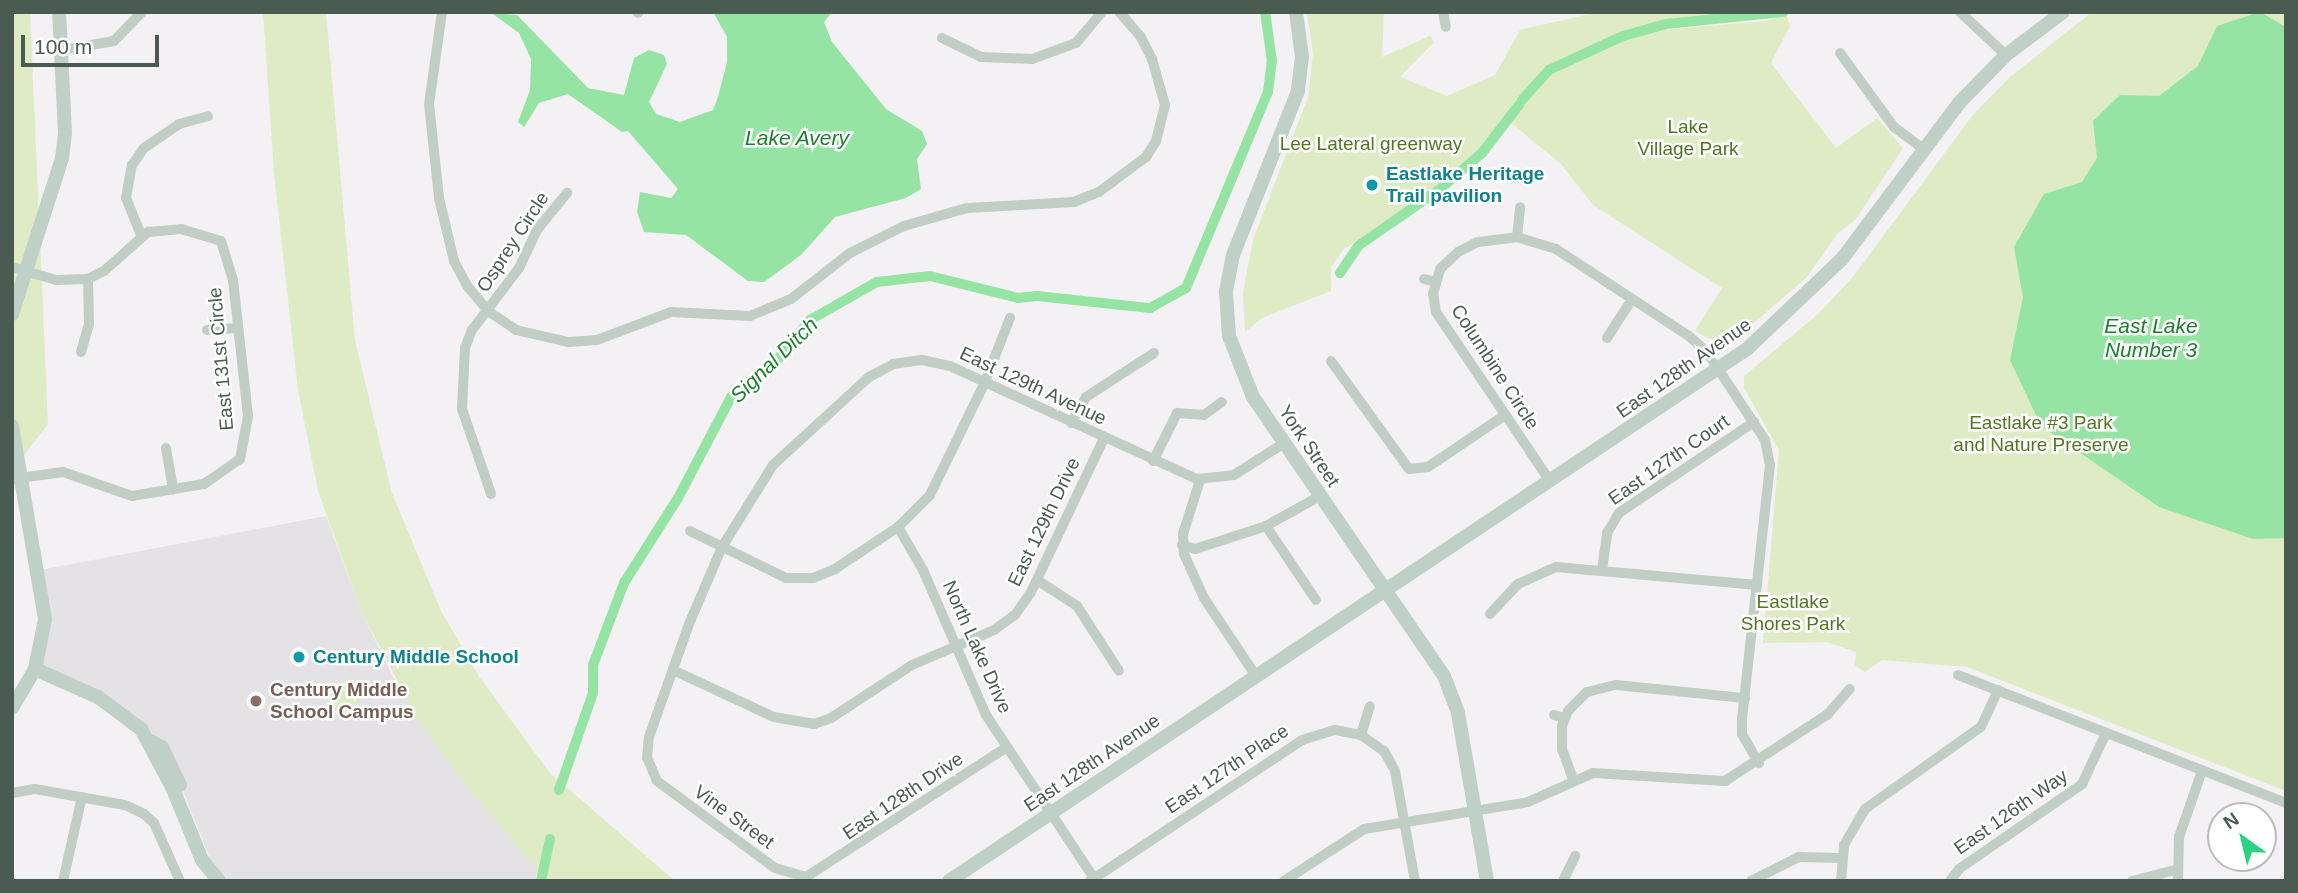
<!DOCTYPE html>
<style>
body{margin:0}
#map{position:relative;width:2298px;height:893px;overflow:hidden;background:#f3f1f3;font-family:Arial,sans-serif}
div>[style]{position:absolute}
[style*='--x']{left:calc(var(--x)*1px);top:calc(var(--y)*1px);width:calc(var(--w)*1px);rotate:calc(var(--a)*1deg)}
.education>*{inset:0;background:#e4e2e5}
.green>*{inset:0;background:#deebc4;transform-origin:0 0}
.water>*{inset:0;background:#96e4a3}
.canal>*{height:10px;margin:-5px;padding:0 5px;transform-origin:5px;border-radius:5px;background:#96e4a3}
.street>*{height:10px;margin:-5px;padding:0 5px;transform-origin:5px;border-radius:5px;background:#c0cec6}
.secondary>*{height:14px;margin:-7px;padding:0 7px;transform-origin:7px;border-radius:7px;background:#bfd0c7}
.dots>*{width:19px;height:19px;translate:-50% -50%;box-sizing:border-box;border:4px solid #fff;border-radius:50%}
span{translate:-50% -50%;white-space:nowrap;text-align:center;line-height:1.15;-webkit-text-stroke:5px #fff;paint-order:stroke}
.park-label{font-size:19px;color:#507821}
.culture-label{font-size:19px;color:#0d838f;font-weight:700}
.left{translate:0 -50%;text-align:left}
.street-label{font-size:19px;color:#4a5c52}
.education-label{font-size:19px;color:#785e54;font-weight:700}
.water-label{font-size:21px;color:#19832b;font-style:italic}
.frame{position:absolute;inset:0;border:14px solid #4a5c52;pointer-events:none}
.north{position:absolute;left:2207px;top:802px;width:70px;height:70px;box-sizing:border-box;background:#fff;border:2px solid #b7beba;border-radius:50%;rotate:326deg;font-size:19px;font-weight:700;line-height:28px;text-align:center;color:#4a5c52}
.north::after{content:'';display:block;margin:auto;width:24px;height:32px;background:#2cd283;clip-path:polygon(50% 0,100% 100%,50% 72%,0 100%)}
.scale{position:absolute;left:21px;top:35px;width:138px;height:32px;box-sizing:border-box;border:4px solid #4a5c52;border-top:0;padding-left:9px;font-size:21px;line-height:24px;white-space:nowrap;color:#4a5c52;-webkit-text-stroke:5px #fff;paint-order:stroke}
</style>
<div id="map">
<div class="education">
<div style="clip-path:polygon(326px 516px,362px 613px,392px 675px,458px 776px,538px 871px,536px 881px,219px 881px,177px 776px,141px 729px,35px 669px,41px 649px,40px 570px)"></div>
</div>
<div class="green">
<div style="clip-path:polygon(12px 12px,30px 12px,48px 424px,12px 471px)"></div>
<div style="clip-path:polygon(263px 12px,326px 12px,355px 341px,392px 493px,441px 611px,480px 678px,550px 773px,675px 881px,536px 881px,538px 871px,458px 776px,416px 716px,362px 613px,318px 491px,298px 390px,274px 173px)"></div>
<div style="clip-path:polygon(1307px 12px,1384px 12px,1382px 57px,1430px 36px,1434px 42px,1400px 77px,1447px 96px,1495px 75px,1520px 30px,1599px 12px,1776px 12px,1632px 29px,1549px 65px,1482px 146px,1434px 191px,1344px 249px,1331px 267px,1331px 291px,1262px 318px,1245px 332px,1243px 293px,1253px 240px,1308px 97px,1313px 53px)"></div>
<div style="clip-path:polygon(2092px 12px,2286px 12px,2286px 791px,1967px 667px,1882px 660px,1865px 672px,1855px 665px,1856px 652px,1827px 642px,1763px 643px,1779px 450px,1744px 388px,1744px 376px,1817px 315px,1853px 277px,1972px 116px,2010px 77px)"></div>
<div style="clip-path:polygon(1786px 14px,1790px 26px,1771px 63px,1836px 148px,1877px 118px,1903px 148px,1855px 220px,1838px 233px,1807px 277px,1726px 347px,1695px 331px,1722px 288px,1593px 205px,1561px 164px,1511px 123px,1550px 70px,1621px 40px,1662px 30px,1766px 21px)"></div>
<div style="left:346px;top:679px;width:25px;height:29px;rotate:40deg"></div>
</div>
<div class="water">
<div style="clip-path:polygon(481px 12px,517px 15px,588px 88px,624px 95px,634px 58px,649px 50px,664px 55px,667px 64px,649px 102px,656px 114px,680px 122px,713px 110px,718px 97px,727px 62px,727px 37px,713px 12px,832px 12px,824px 22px,832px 42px,886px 109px,922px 131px,927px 144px,917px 159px,921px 189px,906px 198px,835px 217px,801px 255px,764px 282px,748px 281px,686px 235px,644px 232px,637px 212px,640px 192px,671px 198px,678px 189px,628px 131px,622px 132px,568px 94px,539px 103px,524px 127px,518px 122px,530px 90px,531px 59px,519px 33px,493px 14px)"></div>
<div style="clip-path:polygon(2260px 12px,2286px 27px,2286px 538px,2253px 539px,2159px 507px,2041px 426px,2010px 360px,2023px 297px,2014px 247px,2044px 194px,2082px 182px,2097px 158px,2093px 121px,2120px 95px,2159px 96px,2198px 66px,2217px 26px)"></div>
</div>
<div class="canal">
<div style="--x:1522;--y:100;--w:40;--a:-48"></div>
<div style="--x:1549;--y:70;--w:81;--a:-24.7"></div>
<div style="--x:1623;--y:36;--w:45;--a:-15.6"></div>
<div style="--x:1666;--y:24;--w:118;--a:-5.9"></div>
<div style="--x:1340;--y:273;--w:32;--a:-56"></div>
<div style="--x:1358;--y:246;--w:98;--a:-34.7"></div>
<div style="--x:1439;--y:190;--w:57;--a:-40.7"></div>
<div style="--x:1482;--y:153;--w:61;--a:-52.4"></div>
<div style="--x:559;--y:790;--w:103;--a:-70.7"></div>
<div style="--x:593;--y:693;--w:28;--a:-90"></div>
<div style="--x:593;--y:665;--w:88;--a:-69.3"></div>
<div style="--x:624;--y:583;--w:101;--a:-57.6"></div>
<div style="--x:678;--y:498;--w:114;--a:-62.3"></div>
<div style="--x:731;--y:397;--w:62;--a:-39.1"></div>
<div style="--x:779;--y:358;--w:49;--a:-50.8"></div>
<div style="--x:810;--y:320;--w:77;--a:-29.6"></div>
<div style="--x:877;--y:282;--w:53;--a:-6.5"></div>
<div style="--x:930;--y:276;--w:91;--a:14"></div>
<div style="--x:1018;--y:298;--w:19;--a:-6"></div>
<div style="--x:1037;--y:296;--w:114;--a:6.1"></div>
<div style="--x:1150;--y:308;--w:41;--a:-29.1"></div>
<div style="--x:1186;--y:288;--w:212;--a:-67.3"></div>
<div style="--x:1268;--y:92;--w:31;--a:-83"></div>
<div style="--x:1272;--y:61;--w:49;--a:-98.1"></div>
<div style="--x:541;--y:881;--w:43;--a:-77.9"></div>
</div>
<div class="street">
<div style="--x:442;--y:12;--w:93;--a:98"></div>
<div style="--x:429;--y:104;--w:95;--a:83.9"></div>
<div style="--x:439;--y:198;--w:65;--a:76.6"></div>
<div style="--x:454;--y:261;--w:30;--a:62"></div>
<div style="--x:468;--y:287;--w:31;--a:50"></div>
<div style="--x:488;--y:311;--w:34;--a:34"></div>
<div style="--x:516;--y:330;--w:53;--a:13"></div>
<div style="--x:568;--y:342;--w:29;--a:-4"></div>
<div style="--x:597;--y:340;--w:79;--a:-20.7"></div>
<div style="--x:671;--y:312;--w:79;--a:2.9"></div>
<div style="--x:750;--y:316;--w:44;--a:-22.5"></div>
<div style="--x:791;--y:299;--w:75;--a:-37.9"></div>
<div style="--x:850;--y:253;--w:60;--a:-26.6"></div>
<div style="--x:904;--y:226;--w:66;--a:-15.9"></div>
<div style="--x:967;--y:208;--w:107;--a:-3.2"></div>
<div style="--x:1074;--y:202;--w:27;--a:-22"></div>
<div style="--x:1099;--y:192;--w:59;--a:-36.7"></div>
<div style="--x:1146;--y:157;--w:19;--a:-58"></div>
<div style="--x:1156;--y:141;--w:37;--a:-76"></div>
<div style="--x:1165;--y:105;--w:48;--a:-105.8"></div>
<div style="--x:1152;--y:59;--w:25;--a:-117"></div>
<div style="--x:1141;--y:37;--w:33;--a:-131"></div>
<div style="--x:638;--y:12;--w:1;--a:90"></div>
<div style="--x:1443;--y:12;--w:15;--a:79"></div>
<div style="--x:1960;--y:12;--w:63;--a:43.1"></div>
<div style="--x:942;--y:38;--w:43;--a:26"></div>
<div style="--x:981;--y:57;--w:51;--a:2.2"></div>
<div style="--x:1032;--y:59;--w:47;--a:-20"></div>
<div style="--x:1076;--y:43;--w:40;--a:-50"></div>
<div style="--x:62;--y:50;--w:53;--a:-9.8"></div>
<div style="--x:114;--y:41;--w:40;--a:-46"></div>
<div style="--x:1840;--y:53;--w:92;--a:53.9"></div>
<div style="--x:1894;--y:127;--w:38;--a:37"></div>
<div style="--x:141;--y:235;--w:40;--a:-112"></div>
<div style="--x:126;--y:198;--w:34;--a:-80"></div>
<div style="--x:132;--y:165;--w:21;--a:-55"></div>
<div style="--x:144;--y:148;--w:42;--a:-34.4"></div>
<div style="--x:179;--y:124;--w:30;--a:-15"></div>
<div style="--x:1517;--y:237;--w:30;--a:-84"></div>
<div style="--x:12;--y:267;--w:46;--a:16.5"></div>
<div style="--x:56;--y:280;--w:32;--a:-2"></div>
<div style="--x:88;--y:279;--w:18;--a:-27"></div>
<div style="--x:104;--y:271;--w:59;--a:-41.6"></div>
<div style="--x:148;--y:232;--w:33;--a:-5"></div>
<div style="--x:181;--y:229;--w:42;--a:16.7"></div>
<div style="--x:221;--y:241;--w:41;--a:72.9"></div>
<div style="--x:233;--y:280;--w:137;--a:83.7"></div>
<div style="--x:248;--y:416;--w:44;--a:100.5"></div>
<div style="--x:240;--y:459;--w:44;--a:145.2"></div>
<div style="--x:204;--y:484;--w:73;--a:170.5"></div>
<div style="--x:132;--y:496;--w:73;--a:-160.8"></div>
<div style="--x:63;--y:472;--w:51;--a:172.2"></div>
<div style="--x:1424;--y:279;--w:12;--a:14"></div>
<div style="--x:207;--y:330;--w:30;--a:-4"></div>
<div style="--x:1607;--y:338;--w:46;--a:-57.3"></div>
<div style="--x:81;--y:352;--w:29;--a:-74"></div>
<div style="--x:89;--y:324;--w:45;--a:-91.3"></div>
<div style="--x:1331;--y:361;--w:133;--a:54.2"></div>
<div style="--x:1409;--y:469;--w:19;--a:-6"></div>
<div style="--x:1428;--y:467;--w:93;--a:-34"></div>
<div style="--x:1071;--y:423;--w:30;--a:-60"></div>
<div style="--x:1086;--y:397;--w:81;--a:-32.9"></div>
<div style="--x:166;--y:448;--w:42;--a:80.3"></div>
<div style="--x:1153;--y:461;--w:54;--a:-63.4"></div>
<div style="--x:1177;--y:413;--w:27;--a:4"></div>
<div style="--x:1204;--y:415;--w:22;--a:-36"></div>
<div style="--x:1200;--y:480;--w:57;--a:107.5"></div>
<div style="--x:1183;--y:534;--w:20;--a:87"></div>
<div style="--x:1184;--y:554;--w:48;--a:65.6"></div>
<div style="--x:1204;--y:598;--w:94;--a:56.3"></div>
<div style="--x:1550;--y:481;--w:204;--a:-124"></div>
<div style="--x:1436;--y:312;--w:18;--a:-99"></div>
<div style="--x:1433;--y:294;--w:26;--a:-74"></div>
<div style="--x:1440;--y:269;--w:25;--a:-43"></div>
<div style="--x:1458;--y:252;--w:22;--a:-27"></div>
<div style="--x:1478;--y:242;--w:39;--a:-7"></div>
<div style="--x:1517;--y:237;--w:41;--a:17.1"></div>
<div style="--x:1556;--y:249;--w:159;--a:33.2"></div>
<div style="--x:1689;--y:336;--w:24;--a:42"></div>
<div style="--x:1707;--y:352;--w:105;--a:56.6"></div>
<div style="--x:1765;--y:440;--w:25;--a:79"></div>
<div style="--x:1770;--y:465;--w:255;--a:96.3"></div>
<div style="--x:1742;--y:718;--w:16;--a:90"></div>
<div style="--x:1742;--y:734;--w:34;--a:60"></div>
<div style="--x:491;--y:494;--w:90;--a:-108.8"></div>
<div style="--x:462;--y:409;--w:61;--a:-87.2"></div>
<div style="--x:465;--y:348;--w:19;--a:-69"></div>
<div style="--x:472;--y:330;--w:78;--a:-52.8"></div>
<div style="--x:519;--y:268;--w:42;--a:-64.7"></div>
<div style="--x:537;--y:230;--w:48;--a:-51"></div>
<div style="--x:1266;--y:526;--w:89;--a:56"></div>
<div style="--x:898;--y:527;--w:50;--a:59.8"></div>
<div style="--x:923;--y:570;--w:158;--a:66.5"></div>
<div style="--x:986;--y:715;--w:199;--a:56.5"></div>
<div style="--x:690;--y:531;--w:107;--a:26.1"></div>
<div style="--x:786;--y:578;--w:27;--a:0"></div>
<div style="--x:813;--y:578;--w:24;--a:-22"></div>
<div style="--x:835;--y:569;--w:76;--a:-33.7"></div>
<div style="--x:898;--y:527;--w:45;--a:-45"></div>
<div style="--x:930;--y:495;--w:126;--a:-64"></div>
<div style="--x:985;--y:382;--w:69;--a:-68.7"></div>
<div style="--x:1182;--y:545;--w:14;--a:17"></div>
<div style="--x:1195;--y:549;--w:75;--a:-17.9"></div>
<div style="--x:1266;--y:526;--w:62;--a:-29.1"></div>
<div style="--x:1602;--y:570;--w:37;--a:-82"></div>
<div style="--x:1607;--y:533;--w:23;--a:-59"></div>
<div style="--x:1619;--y:513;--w:163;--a:-34"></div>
<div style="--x:1037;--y:580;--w:48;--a:33"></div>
<div style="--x:1077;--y:606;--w:77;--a:57.1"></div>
<div style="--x:1490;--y:614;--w:41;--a:-47"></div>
<div style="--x:1518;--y:584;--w:42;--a:-24.1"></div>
<div style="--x:1556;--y:567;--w:202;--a:5.1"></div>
<div style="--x:673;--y:670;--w:111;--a:25"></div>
<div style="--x:774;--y:717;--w:41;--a:9.9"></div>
<div style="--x:814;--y:724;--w:18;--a:-19"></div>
<div style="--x:831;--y:718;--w:97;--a:-33.2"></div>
<div style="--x:912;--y:665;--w:89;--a:-23.1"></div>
<div style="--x:994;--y:630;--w:26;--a:-36"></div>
<div style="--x:1015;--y:615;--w:28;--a:-55"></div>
<div style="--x:1031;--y:592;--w:170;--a:-64.6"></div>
<div style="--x:1958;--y:675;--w:352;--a:21.3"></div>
<div style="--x:1554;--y:715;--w:10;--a:17"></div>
<div style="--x:1361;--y:735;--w:28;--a:35"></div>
<div style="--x:1384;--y:751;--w:23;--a:61"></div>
<div style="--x:1395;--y:771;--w:112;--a:79.7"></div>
<div style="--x:1007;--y:747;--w:239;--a:147.1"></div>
<div style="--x:806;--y:877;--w:32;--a:-164"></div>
<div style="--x:775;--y:868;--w:147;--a:-143.6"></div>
<div style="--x:657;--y:781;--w:25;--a:-113"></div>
<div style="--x:647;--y:758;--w:21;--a:-85"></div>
<div style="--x:649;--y:737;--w:120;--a:-70.5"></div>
<div style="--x:689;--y:624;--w:84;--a:-66.8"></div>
<div style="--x:722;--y:547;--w:97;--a:-58.1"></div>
<div style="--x:773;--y:465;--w:130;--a:-42.5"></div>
<div style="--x:869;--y:377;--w:27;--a:-28"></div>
<div style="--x:893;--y:364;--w:29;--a:-8"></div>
<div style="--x:922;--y:360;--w:29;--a:12"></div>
<div style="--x:950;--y:366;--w:272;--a:24.6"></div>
<div style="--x:1197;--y:479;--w:37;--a:-6"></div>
<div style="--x:1234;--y:475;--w:59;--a:-32.6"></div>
<div style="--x:1573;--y:779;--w:32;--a:-110"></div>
<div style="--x:1562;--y:749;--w:23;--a:-90"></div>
<div style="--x:1562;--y:726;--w:16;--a:-68"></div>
<div style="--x:1568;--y:711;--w:27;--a:-45"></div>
<div style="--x:1587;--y:692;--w:30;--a:-14"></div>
<div style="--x:1616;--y:685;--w:130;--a:5.8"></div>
<div style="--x:12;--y:793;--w:23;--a:-10"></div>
<div style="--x:35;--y:789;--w:91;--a:10.1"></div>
<div style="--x:125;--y:805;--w:21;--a:25"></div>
<div style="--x:144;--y:814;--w:13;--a:42"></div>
<div style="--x:154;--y:823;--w:64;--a:65.9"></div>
<div style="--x:63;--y:881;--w:86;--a:-77.3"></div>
<div style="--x:1090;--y:881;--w:255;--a:-33.6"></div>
<div style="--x:1302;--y:740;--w:34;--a:-17"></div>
<div style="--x:1335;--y:730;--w:26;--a:11"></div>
<div style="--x:1361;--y:735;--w:30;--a:-73"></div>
<div style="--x:1284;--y:881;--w:95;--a:-33"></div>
<div style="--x:1364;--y:829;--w:166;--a:-9.3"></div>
<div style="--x:1528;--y:802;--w:71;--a:-24"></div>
<div style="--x:1593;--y:773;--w:132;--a:3.5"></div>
<div style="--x:1725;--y:781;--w:123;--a:-33"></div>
<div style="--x:1828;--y:714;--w:33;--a:-49"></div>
<div style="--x:1563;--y:881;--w:28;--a:-64"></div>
<div style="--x:1751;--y:881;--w:54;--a:-26.6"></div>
<div style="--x:1799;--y:857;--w:42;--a:1.4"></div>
<div style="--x:1841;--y:881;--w:36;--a:-85"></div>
<div style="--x:1844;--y:845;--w:42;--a:-59.7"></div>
<div style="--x:1865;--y:809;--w:142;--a:-35.3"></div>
<div style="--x:1981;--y:727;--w:41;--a:-65.3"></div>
<div style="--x:1950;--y:881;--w:15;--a:-53"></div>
<div style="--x:1959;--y:869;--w:150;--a:-34.6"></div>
<div style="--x:2082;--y:784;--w:56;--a:-64.8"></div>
<div style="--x:2132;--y:881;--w:44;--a:-14.3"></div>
<div style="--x:2178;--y:881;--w:44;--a:-88.7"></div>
<div style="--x:2179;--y:837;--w:70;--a:-70.8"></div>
</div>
<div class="secondary">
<div style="--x:1296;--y:12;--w:45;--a:82.4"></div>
<div style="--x:1302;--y:57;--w:34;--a:97"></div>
<div style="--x:1298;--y:91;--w:176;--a:111.6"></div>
<div style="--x:1233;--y:255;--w:38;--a:101"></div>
<div style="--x:1226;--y:292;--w:44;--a:86.1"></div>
<div style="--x:1229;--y:336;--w:66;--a:68.5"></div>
<div style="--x:1253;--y:397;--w:338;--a:55.6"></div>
<div style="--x:1444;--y:676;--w:40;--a:69"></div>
<div style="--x:1458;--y:713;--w:170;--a:80.2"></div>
<div style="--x:12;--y:314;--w:164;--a:-72.2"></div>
<div style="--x:62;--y:158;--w:25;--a:-83"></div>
<div style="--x:65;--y:133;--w:121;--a:-92.8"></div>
<div style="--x:12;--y:426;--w:196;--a:80.3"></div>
<div style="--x:45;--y:619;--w:51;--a:101.3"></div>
<div style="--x:35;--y:669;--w:45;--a:120.5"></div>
<div style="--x:35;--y:669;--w:69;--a:24"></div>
<div style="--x:98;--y:697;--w:54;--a:36.7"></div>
<div style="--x:141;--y:729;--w:68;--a:61.9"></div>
<div style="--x:173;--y:789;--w:77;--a:67.8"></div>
<div style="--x:202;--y:860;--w:27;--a:51"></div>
<div style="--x:150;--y:741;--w:13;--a:27"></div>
<div style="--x:162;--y:747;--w:42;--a:64.7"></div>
<div style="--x:949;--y:881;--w:959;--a:-33.69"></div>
<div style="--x:1747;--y:349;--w:131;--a:-43.5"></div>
<div style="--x:1842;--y:259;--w:195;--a:-53.1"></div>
<div style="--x:1959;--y:103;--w:67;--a:-45.6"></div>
<div style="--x:2006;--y:55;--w:71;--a:-37"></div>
</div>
<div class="dots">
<div style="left:1372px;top:185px;background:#0f9aa8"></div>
<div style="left:299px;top:657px;background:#0f9aa8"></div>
<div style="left:256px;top:701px;background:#8d6e63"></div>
</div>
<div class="park-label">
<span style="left:1688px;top:138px">Lake<br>Village Park</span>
<span style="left:1371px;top:144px">Lee Lateral greenway</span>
<span style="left:2041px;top:434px">Eastlake #3 Park<br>and Nature Preserve</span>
<span style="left:1793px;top:613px">Eastlake<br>Shores Park</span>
</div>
<div class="culture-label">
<span class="left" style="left:1386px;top:185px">Eastlake Heritage<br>Trail pavilion</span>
<span class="left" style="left:313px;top:657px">Century Middle School</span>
</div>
<div class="street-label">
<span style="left:513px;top:242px;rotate:-57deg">Osprey Circle</span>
<span style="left:221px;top:359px;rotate:-95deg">East 131st Circle</span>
<span style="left:1495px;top:367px;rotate:57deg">Columbine Circle</span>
<span style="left:1684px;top:368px;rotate:-35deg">East 128th Avenue</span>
<span style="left:1033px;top:386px;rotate:25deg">East 129th Avenue</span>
<span style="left:1309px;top:446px;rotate:56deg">York Street</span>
<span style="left:1669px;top:460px;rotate:-35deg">East 127th Court</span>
<span style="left:1044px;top:522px;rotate:-64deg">East 129th Drive</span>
<span style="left:977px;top:647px;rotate:66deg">North Lake Drive</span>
<span style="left:1092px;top:763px;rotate:-34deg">East 128th Avenue</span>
<span style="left:1227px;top:769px;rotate:-34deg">East 127th Place</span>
<span style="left:903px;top:796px;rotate:-34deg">East 128th Drive</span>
<span style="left:2011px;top:812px;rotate:-35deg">East 126th Way</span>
<span style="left:734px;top:817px;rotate:36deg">Vine Street</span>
</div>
<div class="education-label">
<span class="left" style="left:270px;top:701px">Century Middle<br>School Campus</span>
</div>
<div class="water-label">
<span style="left:797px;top:138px">Lake Avery</span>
<span style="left:2151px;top:338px">East Lake<br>Number 3</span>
<span style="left:774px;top:360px;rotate:-44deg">Signal Ditch</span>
</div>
<div class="frame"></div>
<div class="north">N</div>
<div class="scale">100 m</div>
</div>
